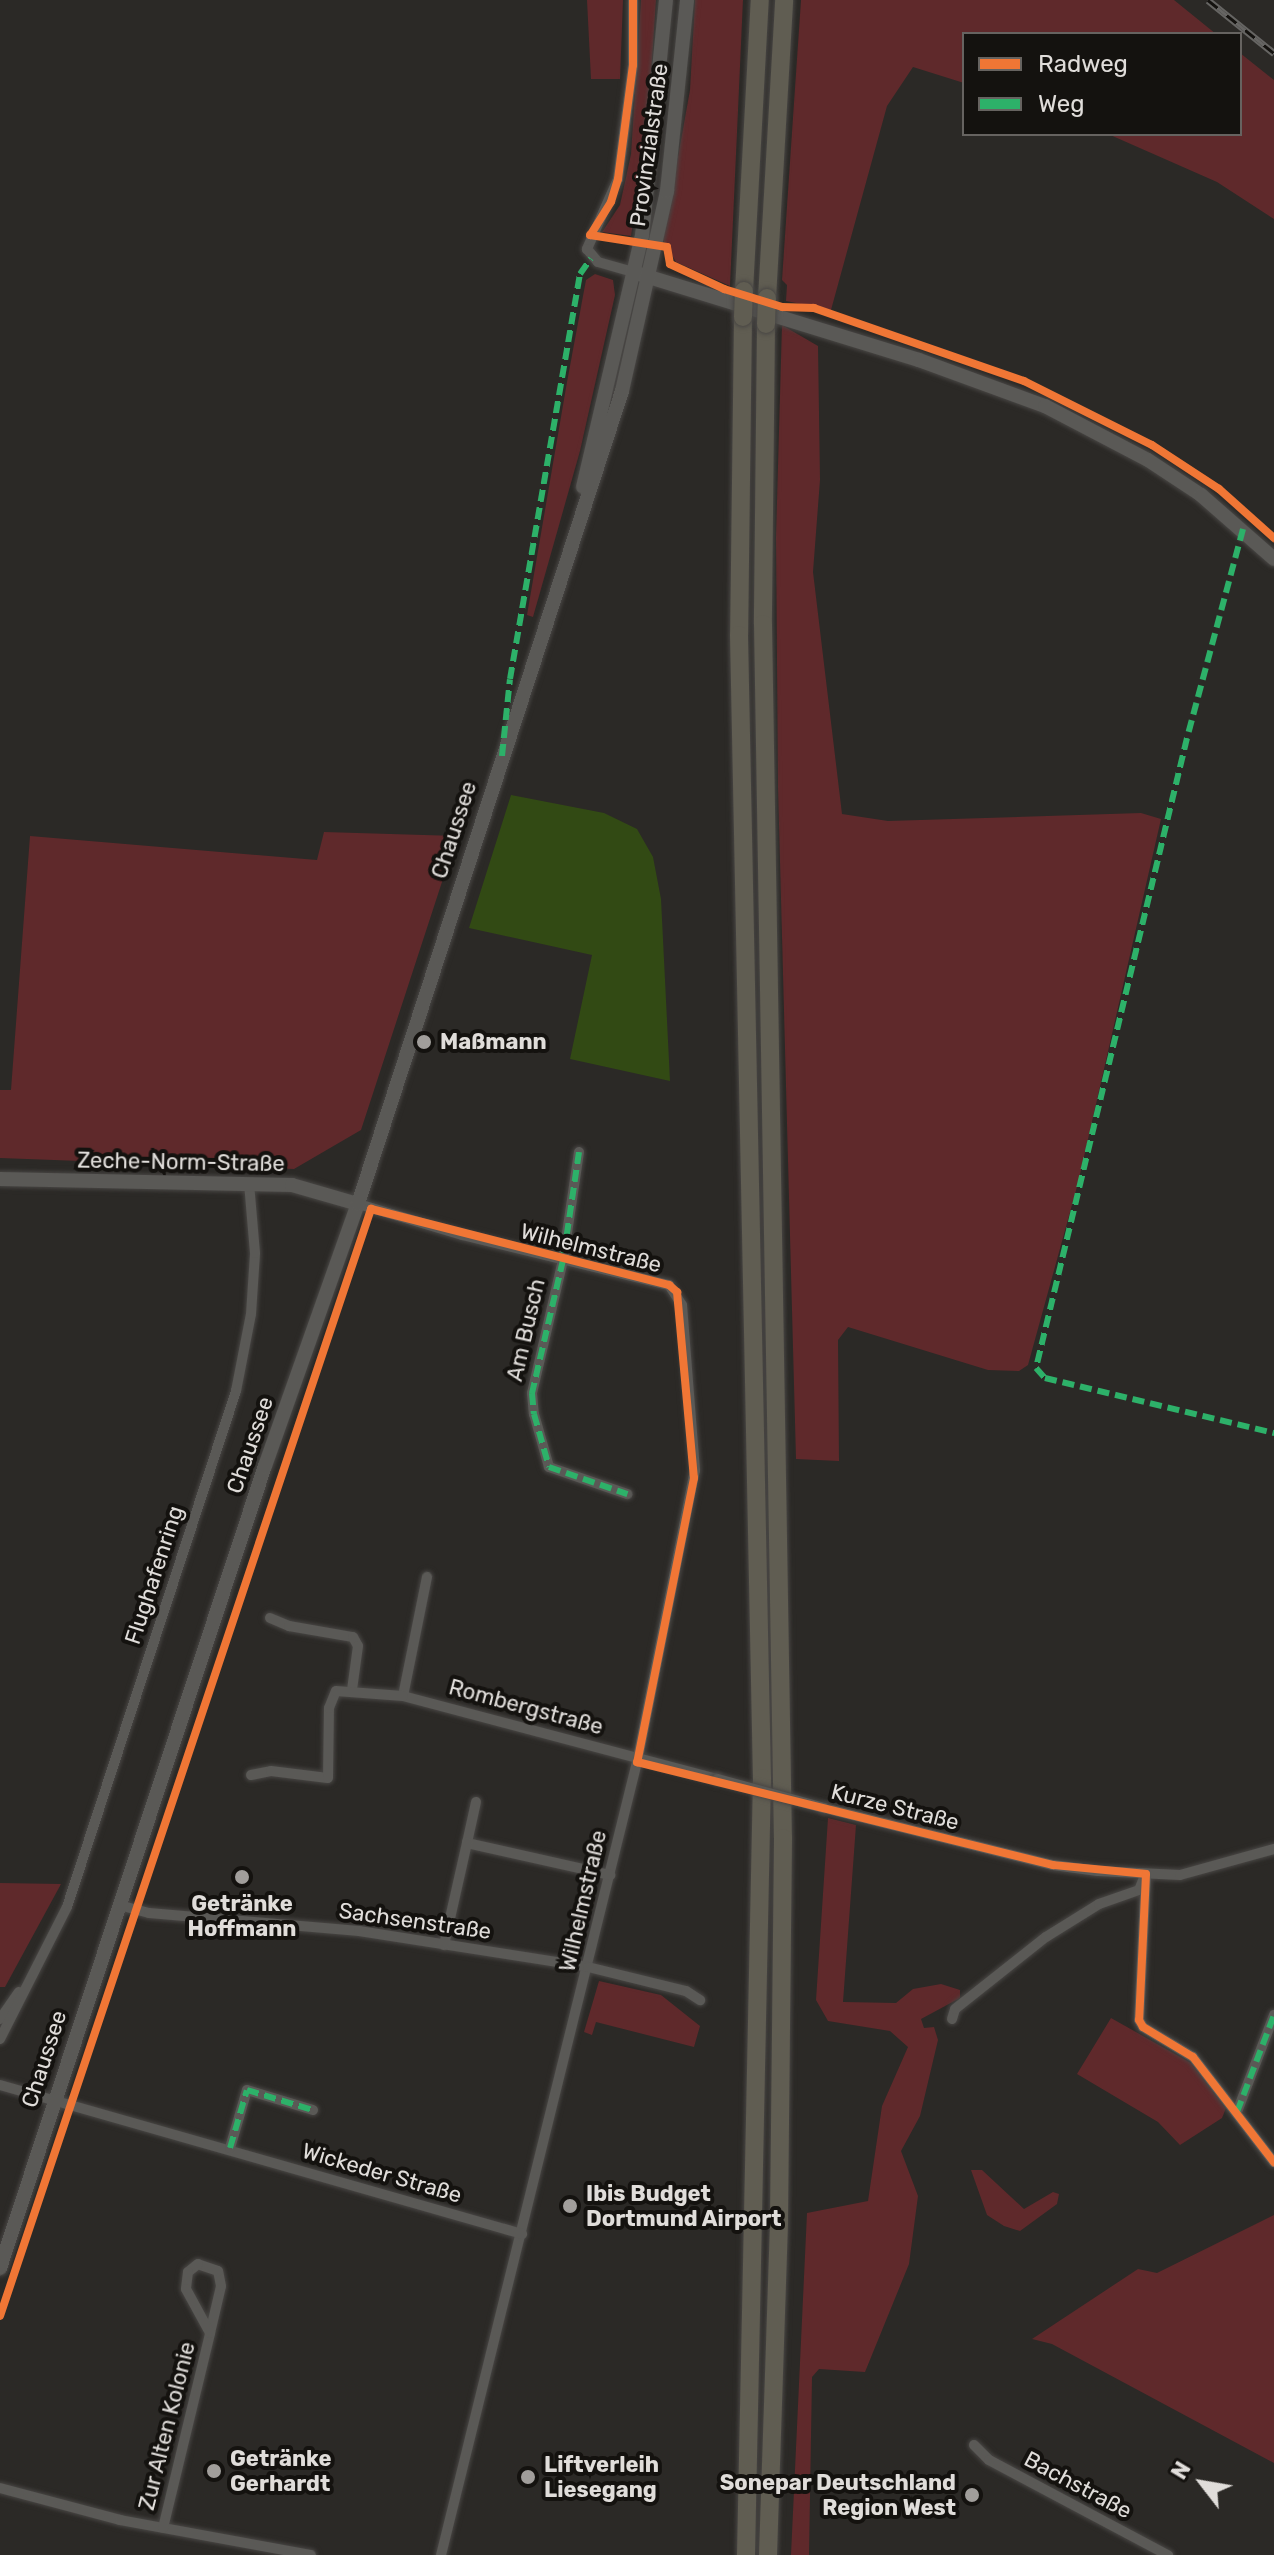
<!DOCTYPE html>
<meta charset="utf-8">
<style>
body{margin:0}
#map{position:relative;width:1274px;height:2555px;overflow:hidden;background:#2b2926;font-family:Rubik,sans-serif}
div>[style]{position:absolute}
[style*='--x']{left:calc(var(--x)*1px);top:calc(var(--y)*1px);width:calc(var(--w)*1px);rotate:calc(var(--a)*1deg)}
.green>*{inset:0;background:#5f292b}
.water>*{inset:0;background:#324a14}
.roads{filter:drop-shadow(0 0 2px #484644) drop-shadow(0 0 2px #484644)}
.street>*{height:10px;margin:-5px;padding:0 5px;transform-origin:5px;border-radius:5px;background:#5a5956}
.secondary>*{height:14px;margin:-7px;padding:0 7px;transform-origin:7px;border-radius:7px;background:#5a5956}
.highway>*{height:18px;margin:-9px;padding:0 9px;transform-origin:9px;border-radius:9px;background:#605d52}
.rail>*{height:7px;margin-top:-3.5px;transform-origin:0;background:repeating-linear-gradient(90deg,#14120f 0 12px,#666563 0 24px);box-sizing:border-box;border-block:2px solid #666563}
.bridges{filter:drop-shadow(0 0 2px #484644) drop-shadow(0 0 2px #484644)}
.street-bridge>*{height:10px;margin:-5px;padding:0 5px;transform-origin:5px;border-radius:5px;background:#5a5956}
.highway-bridge>*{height:18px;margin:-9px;padding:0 9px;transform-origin:9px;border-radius:9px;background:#605d52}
.quiet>*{height:6px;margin-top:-3px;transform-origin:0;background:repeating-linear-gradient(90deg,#2db169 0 12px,transparent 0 18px)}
.cycleway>*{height:8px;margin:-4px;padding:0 4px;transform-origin:4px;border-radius:4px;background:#f07635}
.dots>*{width:22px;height:22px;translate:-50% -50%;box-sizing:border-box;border:4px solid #14120f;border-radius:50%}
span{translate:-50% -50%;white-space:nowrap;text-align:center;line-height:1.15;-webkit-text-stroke:8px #14120f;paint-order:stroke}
.street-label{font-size:22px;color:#e0ddda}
.poi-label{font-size:22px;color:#e0ddda;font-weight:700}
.left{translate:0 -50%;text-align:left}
.right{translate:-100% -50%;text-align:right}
.legend{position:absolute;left:962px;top:32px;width:280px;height:104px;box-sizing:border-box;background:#14120f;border:2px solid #666360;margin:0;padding:10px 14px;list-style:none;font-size:24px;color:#e0ddda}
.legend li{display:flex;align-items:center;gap:16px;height:40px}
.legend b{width:40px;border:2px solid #666360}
.north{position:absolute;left:1162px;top:2443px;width:80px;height:80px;-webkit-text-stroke:6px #14120f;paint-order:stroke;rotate:301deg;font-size:22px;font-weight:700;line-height:32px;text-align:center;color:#e0ddda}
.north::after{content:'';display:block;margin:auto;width:28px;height:36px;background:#e0ddda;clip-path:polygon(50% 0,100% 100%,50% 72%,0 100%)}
</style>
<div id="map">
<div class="green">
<div style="clip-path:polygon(587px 0,623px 0,620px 79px,591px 79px)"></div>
<div style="clip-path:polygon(641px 0,656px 0,648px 123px,631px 236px,602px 232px,620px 205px,631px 154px)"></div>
<div style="clip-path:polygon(695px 0,743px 0,730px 286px,676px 262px,663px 240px,690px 90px)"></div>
<div style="clip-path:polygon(801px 0,1174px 0,1216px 34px,964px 34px,964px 83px,913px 67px,887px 106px,831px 310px,786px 301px,787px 285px,782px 280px)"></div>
<div style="clip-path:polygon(1240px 53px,1274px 80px,1274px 219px,1217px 182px,1108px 134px,1240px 134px)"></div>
<div style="clip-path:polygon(595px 274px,613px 280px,615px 295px,580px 451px,533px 617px,527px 615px,567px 382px,586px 280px)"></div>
<div style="clip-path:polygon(782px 325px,818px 346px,820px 480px,813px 572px,842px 814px,888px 821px,1141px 813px,1161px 819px,1078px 1183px,1028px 1365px,1019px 1371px,988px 1370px,848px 1327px,838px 1340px,839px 1461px,796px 1459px,778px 787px,776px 537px)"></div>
<div style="clip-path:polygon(324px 832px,457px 836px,361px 1130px,294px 1169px,0 1158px,0 1090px,11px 1090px,30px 836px,317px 860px)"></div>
<div style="clip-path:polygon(828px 1818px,856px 1825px,843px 2002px,896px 2003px,913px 1989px,941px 1984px,960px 1990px,960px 1998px,921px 2019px,924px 2028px,934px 2027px,938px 2040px,920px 2116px,901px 2151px,918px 2196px,909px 2264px,865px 2372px,819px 2369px,812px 2377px,809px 2555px,791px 2555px,807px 2213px,868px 2201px,882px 2106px,908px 2047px,890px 2031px,828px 2021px,816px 2000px)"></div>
<div style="clip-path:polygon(0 1883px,61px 1884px,5px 1987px,0 1987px)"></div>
<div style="clip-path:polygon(599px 1981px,661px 1995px,700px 2026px,694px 2047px,596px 2022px,592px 2035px,584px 2032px)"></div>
<div style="clip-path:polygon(1111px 2018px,1191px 2063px,1226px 2108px,1222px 2118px,1180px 2145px,1158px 2122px,1077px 2074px)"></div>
<div style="clip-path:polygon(971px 2170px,982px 2170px,1024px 2209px,1053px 2192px,1059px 2194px,1057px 2204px,1020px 2231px,1004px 2226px,987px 2215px)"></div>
<div style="clip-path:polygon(1274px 2215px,1274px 2463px,1052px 2344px,1032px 2339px,1138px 2269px,1157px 2273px)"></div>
</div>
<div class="water">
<div style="clip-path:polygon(511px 795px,604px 813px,637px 829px,653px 857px,661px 899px,670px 1081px,570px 1059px,592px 955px,469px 928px)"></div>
</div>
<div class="roads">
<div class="street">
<div style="--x:633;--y:0;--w:65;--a:90"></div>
<div style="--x:633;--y:65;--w:115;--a:97.5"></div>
<div style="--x:618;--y:179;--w:77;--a:113.9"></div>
<div style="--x:587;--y:249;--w:17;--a:50"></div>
<div style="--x:598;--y:262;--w:36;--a:16"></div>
<div style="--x:579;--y:1152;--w:109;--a:98.4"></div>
<div style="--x:563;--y:1260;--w:137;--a:103.1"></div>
<div style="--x:532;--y:1393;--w:21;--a:85"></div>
<div style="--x:534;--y:1414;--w:55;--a:74.2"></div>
<div style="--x:549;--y:1467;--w:83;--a:19.1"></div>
<div style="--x:358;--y:1204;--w:109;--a:16.6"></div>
<div style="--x:462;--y:1235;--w:213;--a:13.6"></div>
<div style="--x:669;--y:1285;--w:24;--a:57"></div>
<div style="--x:682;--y:1305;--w:166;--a:85.5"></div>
<div style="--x:695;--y:1470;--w:298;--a:101.2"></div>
<div style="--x:637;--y:1762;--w:817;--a:103.88"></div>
<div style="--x:427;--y:1577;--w:121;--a:101.4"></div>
<div style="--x:403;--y:1696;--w:325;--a:14.8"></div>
<div style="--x:270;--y:1618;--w:21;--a:23"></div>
<div style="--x:289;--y:1626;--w:65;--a:9.8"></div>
<div style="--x:353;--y:1637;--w:10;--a:61"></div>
<div style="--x:358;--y:1646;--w:44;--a:97.8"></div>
<div style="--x:251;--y:1775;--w:20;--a:-11"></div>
<div style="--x:271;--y:1771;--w:57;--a:7"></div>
<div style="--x:328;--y:1778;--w:70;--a:-89.2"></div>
<div style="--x:329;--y:1708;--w:18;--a:-68"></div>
<div style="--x:336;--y:1691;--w:67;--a:4.3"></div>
<div style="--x:476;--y:1802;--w:42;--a:102.4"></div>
<div style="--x:467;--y:1843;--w:147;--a:12.6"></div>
<div style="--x:824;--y:1808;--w:236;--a:14"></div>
<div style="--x:1053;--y:1865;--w:45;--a:7.6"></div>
<div style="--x:1098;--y:1871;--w:82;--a:2.8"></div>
<div style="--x:1180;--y:1875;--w:98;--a:-15.5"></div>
<div style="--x:1146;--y:1874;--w:146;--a:92.7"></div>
<div style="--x:1139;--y:2020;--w:8;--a:60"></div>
<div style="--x:1143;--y:2027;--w:58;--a:31"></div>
<div style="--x:1193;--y:2057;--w:133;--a:52.4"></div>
<div style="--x:119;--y:1905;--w:31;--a:15"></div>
<div style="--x:149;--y:1913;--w:211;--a:4.9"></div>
<div style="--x:359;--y:1931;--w:232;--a:8.9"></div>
<div style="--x:588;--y:1967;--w:101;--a:13.8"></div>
<div style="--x:686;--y:1991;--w:17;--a:33"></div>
<div style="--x:444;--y:1945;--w:105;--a:-77.3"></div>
<div style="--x:0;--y:2019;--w:33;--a:-55"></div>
<div style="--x:952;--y:2019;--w:10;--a:-73"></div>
<div style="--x:955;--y:2009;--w:116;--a:-38.4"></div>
<div style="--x:1046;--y:1937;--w:62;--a:-31.9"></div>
<div style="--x:1099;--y:1904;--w:42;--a:-19.3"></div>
<div style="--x:1139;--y:1890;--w:11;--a:-68"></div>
<div style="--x:0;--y:2039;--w:148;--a:-63.1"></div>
<div style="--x:67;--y:1907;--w:543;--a:-71.87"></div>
<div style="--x:236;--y:1391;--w:78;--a:-79"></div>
<div style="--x:251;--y:1314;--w:61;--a:-86.2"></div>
<div style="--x:255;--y:1253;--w:70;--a:-94.9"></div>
<div style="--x:0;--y:2085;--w:543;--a:15.93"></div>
<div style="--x:1237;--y:2112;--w:104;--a:-69.1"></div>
<div style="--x:230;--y:2148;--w:60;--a:-73.7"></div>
<div style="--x:247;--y:2090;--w:69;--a:16.9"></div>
<div style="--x:974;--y:2445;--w:21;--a:45"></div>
<div style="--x:989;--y:2460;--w:203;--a:28"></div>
<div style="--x:0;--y:2488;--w:124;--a:14.9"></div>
<div style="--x:120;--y:2520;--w:194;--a:10.4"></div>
<div style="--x:163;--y:2528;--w:201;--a:-76.4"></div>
<div style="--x:210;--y:2333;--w:48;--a:-76.8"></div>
<div style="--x:221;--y:2286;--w:15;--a:-101"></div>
<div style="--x:218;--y:2271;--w:21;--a:-161"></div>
<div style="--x:198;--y:2264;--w:13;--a:141"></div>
<div style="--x:188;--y:2272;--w:17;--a:97"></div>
<div style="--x:186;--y:2289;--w:50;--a:61.4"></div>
</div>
<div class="secondary">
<div style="--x:633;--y:272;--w:299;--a:17.1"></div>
<div style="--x:919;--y:360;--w:134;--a:20.1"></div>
<div style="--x:1045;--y:406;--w:116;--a:27.7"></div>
<div style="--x:1148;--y:460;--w:64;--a:33.4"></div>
<div style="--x:1201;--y:495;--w:97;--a:41.2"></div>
<div style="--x:583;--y:487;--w:258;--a:-76.8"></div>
<div style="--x:642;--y:236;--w:237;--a:-84.2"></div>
<div style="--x:0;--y:1179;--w:292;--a:1.2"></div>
<div style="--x:292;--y:1185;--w:69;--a:16.1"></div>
<div style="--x:0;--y:2268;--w:845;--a:-71.72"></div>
<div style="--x:265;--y:1466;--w:278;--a:-70.5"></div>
<div style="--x:358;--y:1204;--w:855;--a:-72.01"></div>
<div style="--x:622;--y:391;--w:205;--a:-77.3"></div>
<div style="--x:667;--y:191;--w:192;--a:-84"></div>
</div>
<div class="highway">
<div style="--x:744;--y:291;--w:291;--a:-86.9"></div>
<div style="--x:767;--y:298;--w:298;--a:-86.7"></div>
<div style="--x:743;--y:317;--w:318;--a:90.7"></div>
<div style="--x:739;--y:635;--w:1143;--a:88.85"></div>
<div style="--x:762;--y:1778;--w:777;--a:91.18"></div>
<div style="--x:766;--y:324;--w:300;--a:90.6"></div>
<div style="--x:763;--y:624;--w:1214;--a:89.06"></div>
<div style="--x:783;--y:1838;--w:385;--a:90.6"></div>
<div style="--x:779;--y:2223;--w:332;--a:91.9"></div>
</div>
</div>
<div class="rail">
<div style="--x:1208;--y:0;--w:85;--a:38.8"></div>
</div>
<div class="bridges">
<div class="street-bridge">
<div style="--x:717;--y:1779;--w:111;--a:15.2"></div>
</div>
<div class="highway-bridge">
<div style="--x:743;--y:317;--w:26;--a:-88"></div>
<div style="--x:766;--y:324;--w:26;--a:-88"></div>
</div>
</div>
<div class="quiet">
<div style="--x:1243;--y:529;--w:216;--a:105"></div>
<div style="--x:1187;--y:738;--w:648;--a:103.48"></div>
<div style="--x:1036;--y:1368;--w:13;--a:48"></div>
<div style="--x:1045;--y:1378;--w:236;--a:13.5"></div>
<div style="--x:502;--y:756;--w:77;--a:-84.1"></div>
<div style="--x:510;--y:679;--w:411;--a:-80.2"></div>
<div style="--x:580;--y:274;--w:19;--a:-55"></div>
<div style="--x:579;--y:1152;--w:109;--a:98.4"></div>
<div style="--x:563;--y:1260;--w:137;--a:103.1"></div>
<div style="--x:532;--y:1393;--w:21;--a:85"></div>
<div style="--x:534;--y:1414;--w:55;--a:74.2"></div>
<div style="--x:549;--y:1467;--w:83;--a:19.1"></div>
<div style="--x:1237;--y:2112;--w:104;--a:-69.1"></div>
<div style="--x:230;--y:2148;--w:60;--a:-73.7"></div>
<div style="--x:247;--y:2090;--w:69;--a:16.9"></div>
</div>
<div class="cycleway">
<div style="--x:633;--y:0;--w:65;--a:90"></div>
<div style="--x:633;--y:65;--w:115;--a:97.5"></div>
<div style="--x:618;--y:179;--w:24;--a:107"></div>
<div style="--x:611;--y:202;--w:39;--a:122"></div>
<div style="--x:590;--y:235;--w:78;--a:8.9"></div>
<div style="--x:667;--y:247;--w:17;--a:80"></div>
<div style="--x:670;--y:264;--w:60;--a:24.8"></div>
<div style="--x:724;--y:289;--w:61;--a:17.2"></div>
<div style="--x:782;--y:307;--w:32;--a:2"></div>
<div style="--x:814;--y:308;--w:222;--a:19.2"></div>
<div style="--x:1024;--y:381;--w:143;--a:26.6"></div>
<div style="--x:1152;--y:445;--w:80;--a:33.3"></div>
<div style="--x:1219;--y:489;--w:74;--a:41.7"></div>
<div style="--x:0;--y:2316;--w:1168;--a:-71.47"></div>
<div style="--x:371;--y:1209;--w:308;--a:14.3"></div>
<div style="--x:669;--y:1285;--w:11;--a:41"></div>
<div style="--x:677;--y:1292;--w:187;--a:84.8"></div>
<div style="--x:694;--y:1478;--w:290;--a:101.3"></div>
<div style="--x:637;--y:1762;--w:429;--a:13.9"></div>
<div style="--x:1053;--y:1865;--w:93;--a:5.5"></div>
<div style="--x:1146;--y:1874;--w:146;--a:92.7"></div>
<div style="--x:1139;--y:2020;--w:8;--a:60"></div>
<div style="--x:1143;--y:2027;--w:58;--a:31"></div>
<div style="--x:1193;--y:2057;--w:133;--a:52.4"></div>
</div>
<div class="dots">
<div style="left:424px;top:1042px;background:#a19e9b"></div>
<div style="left:242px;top:1877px;background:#a19e9b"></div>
<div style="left:570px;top:2206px;background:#a19e9b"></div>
<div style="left:214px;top:2471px;background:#a19e9b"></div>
<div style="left:528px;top:2477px;background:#a19e9b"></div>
<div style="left:972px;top:2495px;background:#a19e9b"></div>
</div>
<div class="street-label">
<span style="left:649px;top:145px;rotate:-82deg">Provinzialstraße</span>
<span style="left:454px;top:830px;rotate:-72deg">Chaussee</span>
<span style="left:181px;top:1162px;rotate:1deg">Zeche-Norm-Straße</span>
<span style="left:591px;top:1248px;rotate:14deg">Wilhelmstraße</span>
<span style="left:526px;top:1330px;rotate:-77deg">Am Busch</span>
<span style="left:250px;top:1445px;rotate:-71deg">Chaussee</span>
<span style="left:154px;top:1575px;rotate:-72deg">Flughafenring</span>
<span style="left:526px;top:1707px;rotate:15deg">Rombergstraße</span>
<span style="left:895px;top:1807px;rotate:14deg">Kurze Straße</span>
<span style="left:583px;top:1901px;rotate:-77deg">Wilhelmstraße</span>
<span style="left:415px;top:1921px;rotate:8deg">Sachsenstraße</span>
<span style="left:44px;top:2059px;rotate:-72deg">Chaussee</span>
<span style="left:382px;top:2173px;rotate:16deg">Wickeder Straße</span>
<span style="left:167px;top:2426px;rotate:-76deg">Zur Alten Kolonie</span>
<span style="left:1078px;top:2485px;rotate:28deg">Bachstraße</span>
</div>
<div class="poi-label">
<span class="left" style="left:440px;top:1042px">Maßmann</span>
<span style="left:242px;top:1916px">Getränke<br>Hoffmann</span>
<span class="left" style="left:586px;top:2206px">Ibis Budget<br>Dortmund Airport</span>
<span class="left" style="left:230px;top:2471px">Getränke<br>Gerhardt</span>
<span class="left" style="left:544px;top:2477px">Liftverleih<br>Liesegang</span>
<span class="right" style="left:956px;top:2495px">Sonepar Deutschland<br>Region West</span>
</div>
<ul class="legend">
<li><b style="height:10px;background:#f07635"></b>Radweg</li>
<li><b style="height:10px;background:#2db169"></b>Weg</li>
</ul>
<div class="north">N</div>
</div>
